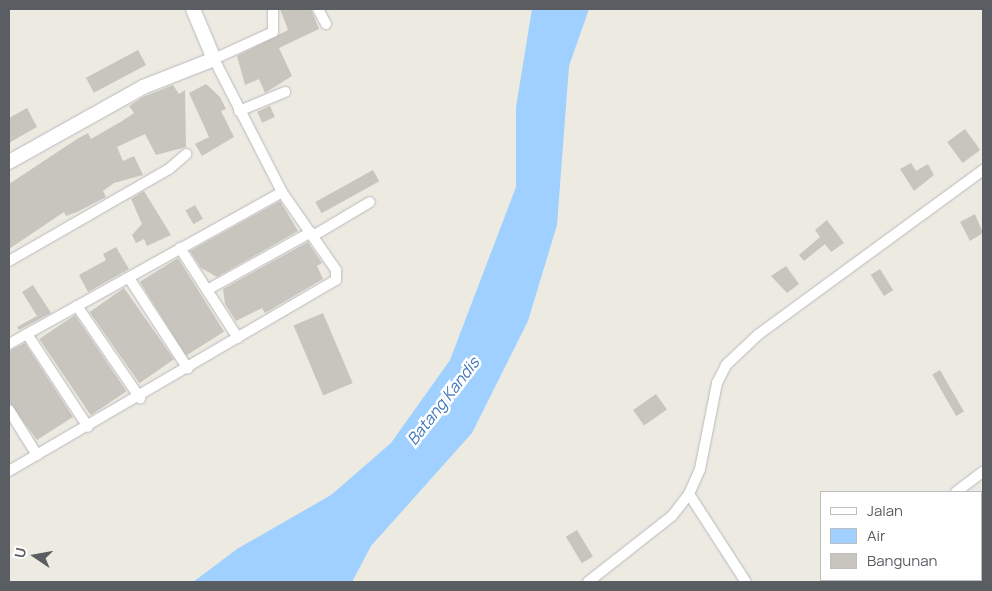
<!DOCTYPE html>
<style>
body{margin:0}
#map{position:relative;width:992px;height:591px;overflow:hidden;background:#edebe1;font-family:Manrope,sans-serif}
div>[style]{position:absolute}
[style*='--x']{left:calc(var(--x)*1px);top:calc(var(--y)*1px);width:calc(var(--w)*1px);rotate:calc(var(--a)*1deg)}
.water>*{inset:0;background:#9fd0ff}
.building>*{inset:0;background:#c8c5be;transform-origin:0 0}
.roads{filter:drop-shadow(0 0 1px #b7b9be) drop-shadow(0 0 1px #b7b9be)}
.street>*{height:10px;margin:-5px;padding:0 5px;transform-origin:5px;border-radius:5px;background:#fff}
.secondary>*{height:14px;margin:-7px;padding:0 7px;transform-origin:7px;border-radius:7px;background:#fff}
span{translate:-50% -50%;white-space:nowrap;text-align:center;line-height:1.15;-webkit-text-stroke:5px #fff;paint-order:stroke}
.water-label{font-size:16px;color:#4075b9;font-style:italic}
.frame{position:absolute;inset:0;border:10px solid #5a5d62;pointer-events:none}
.legend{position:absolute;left:820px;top:491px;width:162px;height:90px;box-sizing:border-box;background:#fff;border:1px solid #bdbec0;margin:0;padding:6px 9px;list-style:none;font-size:15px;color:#5a5d62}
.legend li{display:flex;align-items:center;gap:10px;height:25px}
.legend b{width:25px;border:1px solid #bdbec0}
.north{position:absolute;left:10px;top:531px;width:50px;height:50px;-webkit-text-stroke:4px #fff;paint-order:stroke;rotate:282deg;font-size:14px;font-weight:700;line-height:20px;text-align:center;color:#5a5d62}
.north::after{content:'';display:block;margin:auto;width:18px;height:22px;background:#5a5d62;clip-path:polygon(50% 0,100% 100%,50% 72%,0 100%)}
</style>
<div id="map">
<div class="water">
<div style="clip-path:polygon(532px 9px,589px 9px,569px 66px,557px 225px,528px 321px,472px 433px,371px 546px,352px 582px,193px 582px,237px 549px,331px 495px,391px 443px,450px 360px,516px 187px,516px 107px)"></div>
</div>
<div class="building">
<div style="clip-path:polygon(280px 9px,311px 9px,319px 29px,279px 48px,292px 76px,265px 93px,259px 79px,245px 85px,237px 56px,288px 30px)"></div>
<div style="left:138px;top:50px;width:17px;height:59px;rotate:62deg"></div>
<div style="clip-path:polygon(206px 84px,220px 97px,226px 109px,221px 111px,234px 137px,202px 156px,195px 144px,209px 137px,189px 93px)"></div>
<div style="clip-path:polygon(173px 85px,179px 94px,185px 90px,186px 147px,156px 155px,145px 134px,117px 147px,123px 161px,134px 156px,143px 175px,114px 183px,103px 191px,106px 197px,77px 212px,66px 216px,64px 212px,9px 249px,9px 184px,77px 139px,88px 133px,91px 139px,122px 121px,134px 113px,129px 106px,143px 97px)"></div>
<div style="left:270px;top:106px;width:12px;height:14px;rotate:66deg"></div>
<div style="clip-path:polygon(27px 108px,37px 127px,9px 143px,9px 118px)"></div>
<div style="left:965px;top:129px;width:26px;height:22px;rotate:54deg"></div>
<div style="clip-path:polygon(911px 163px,916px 171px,928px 164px,934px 175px,914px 191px,900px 169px)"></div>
<div style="left:373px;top:170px;width:13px;height:66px;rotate:61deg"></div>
<div style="clip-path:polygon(144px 191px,171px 235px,147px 246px,144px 239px,136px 243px,132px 235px,142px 224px,131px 199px)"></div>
<div style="clip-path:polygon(280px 201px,298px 231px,217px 277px,201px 268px,190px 251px)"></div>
<div style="left:195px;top:205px;width:16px;height:11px;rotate:60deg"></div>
<div style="clip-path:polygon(975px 214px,983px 233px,970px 241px,960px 222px)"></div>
<div style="clip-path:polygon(827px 220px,844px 243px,831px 252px,825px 244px,804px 261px,799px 255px,820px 237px,815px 230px)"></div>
<div style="clip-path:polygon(308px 242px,322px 263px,317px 266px,323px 279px,265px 313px,262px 308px,236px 321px,225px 304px,223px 289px)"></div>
<div style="clip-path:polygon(116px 247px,129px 269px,88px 292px,79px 275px,106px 260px,103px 254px)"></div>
<div style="left:178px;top:258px;width:87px;height:45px;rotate:58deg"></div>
<div style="clip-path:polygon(786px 266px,799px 284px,787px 293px,771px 276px)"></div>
<div style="left:880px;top:269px;width:25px;height:11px;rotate:58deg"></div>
<div style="clip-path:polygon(33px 285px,51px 313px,19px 330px,17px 327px,37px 316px,22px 292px)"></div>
<div style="left:124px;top:288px;width:87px;height:42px;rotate:55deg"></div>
<div style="left:323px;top:313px;width:76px;height:32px;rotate:67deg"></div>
<div style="left:75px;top:315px;width:92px;height:43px;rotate:56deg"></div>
<div style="clip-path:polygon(25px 343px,73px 417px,37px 440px,9px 402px,9px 351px)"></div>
<div style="left:940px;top:370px;width:48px;height:9px;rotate:60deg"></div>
<div style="left:656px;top:394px;width:19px;height:28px;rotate:55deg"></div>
<div style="left:577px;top:530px;width:31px;height:13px;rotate:59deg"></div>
</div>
<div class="roads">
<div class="street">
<div style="--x:318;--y:9;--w:17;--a:62"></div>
<div style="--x:239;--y:111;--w:50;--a:-22.4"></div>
<div style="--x:313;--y:236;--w:66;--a:-30.8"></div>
<div style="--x:180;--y:248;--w:107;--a:57.2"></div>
<div style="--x:9;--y:261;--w:185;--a:-29.9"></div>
<div style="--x:169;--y:169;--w:23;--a:-41"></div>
<div style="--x:129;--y:278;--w:108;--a:57"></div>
<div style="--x:207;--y:290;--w:119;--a:-29.1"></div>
<div style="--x:77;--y:306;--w:112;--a:55.6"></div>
<div style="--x:27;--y:334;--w:111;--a:56.7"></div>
<div style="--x:9;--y:344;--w:312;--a:-29.1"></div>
<div style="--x:9;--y:410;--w:53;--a:58.1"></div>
<div style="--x:9;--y:471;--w:379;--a:-30.3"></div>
<div style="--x:336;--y:280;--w:10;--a:-90"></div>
<div style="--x:336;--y:270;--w:95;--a:-124.7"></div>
<div style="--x:282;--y:192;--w:149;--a:-117.1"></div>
<div style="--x:214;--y:59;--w:65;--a:-24.6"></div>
<div style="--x:273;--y:32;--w:23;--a:-90"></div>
<div style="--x:956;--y:492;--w:34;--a:-37"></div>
<div style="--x:689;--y:494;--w:105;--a:57.1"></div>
<div style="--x:981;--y:572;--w:2;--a:-27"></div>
<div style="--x:588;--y:582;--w:107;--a:-38.2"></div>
<div style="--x:672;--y:516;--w:28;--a:-52"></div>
<div style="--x:689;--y:494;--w:27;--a:-66"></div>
<div style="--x:700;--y:469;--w:88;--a:-78.8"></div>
<div style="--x:717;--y:383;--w:20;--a:-63"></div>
<div style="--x:726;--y:365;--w:45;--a:-43.2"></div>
<div style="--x:759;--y:334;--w:278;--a:-36.2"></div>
<div style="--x:866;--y:582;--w:2;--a:-63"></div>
<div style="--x:960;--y:582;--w:6;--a:-18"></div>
</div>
<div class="secondary">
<div style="--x:9;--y:162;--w:154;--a:-29.2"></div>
<div style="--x:143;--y:87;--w:76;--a:-21.5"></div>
<div style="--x:214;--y:59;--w:54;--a:-112.8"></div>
</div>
</div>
<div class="water-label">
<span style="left:443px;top:401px;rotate:-52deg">Batang Kandis</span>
</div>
<div class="frame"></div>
<ul class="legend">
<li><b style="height:6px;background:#fff"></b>Jalan</li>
<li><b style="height:14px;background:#9fd0ff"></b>Air</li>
<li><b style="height:14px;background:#c8c5be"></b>Bangunan</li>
</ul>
<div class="north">U</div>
</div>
